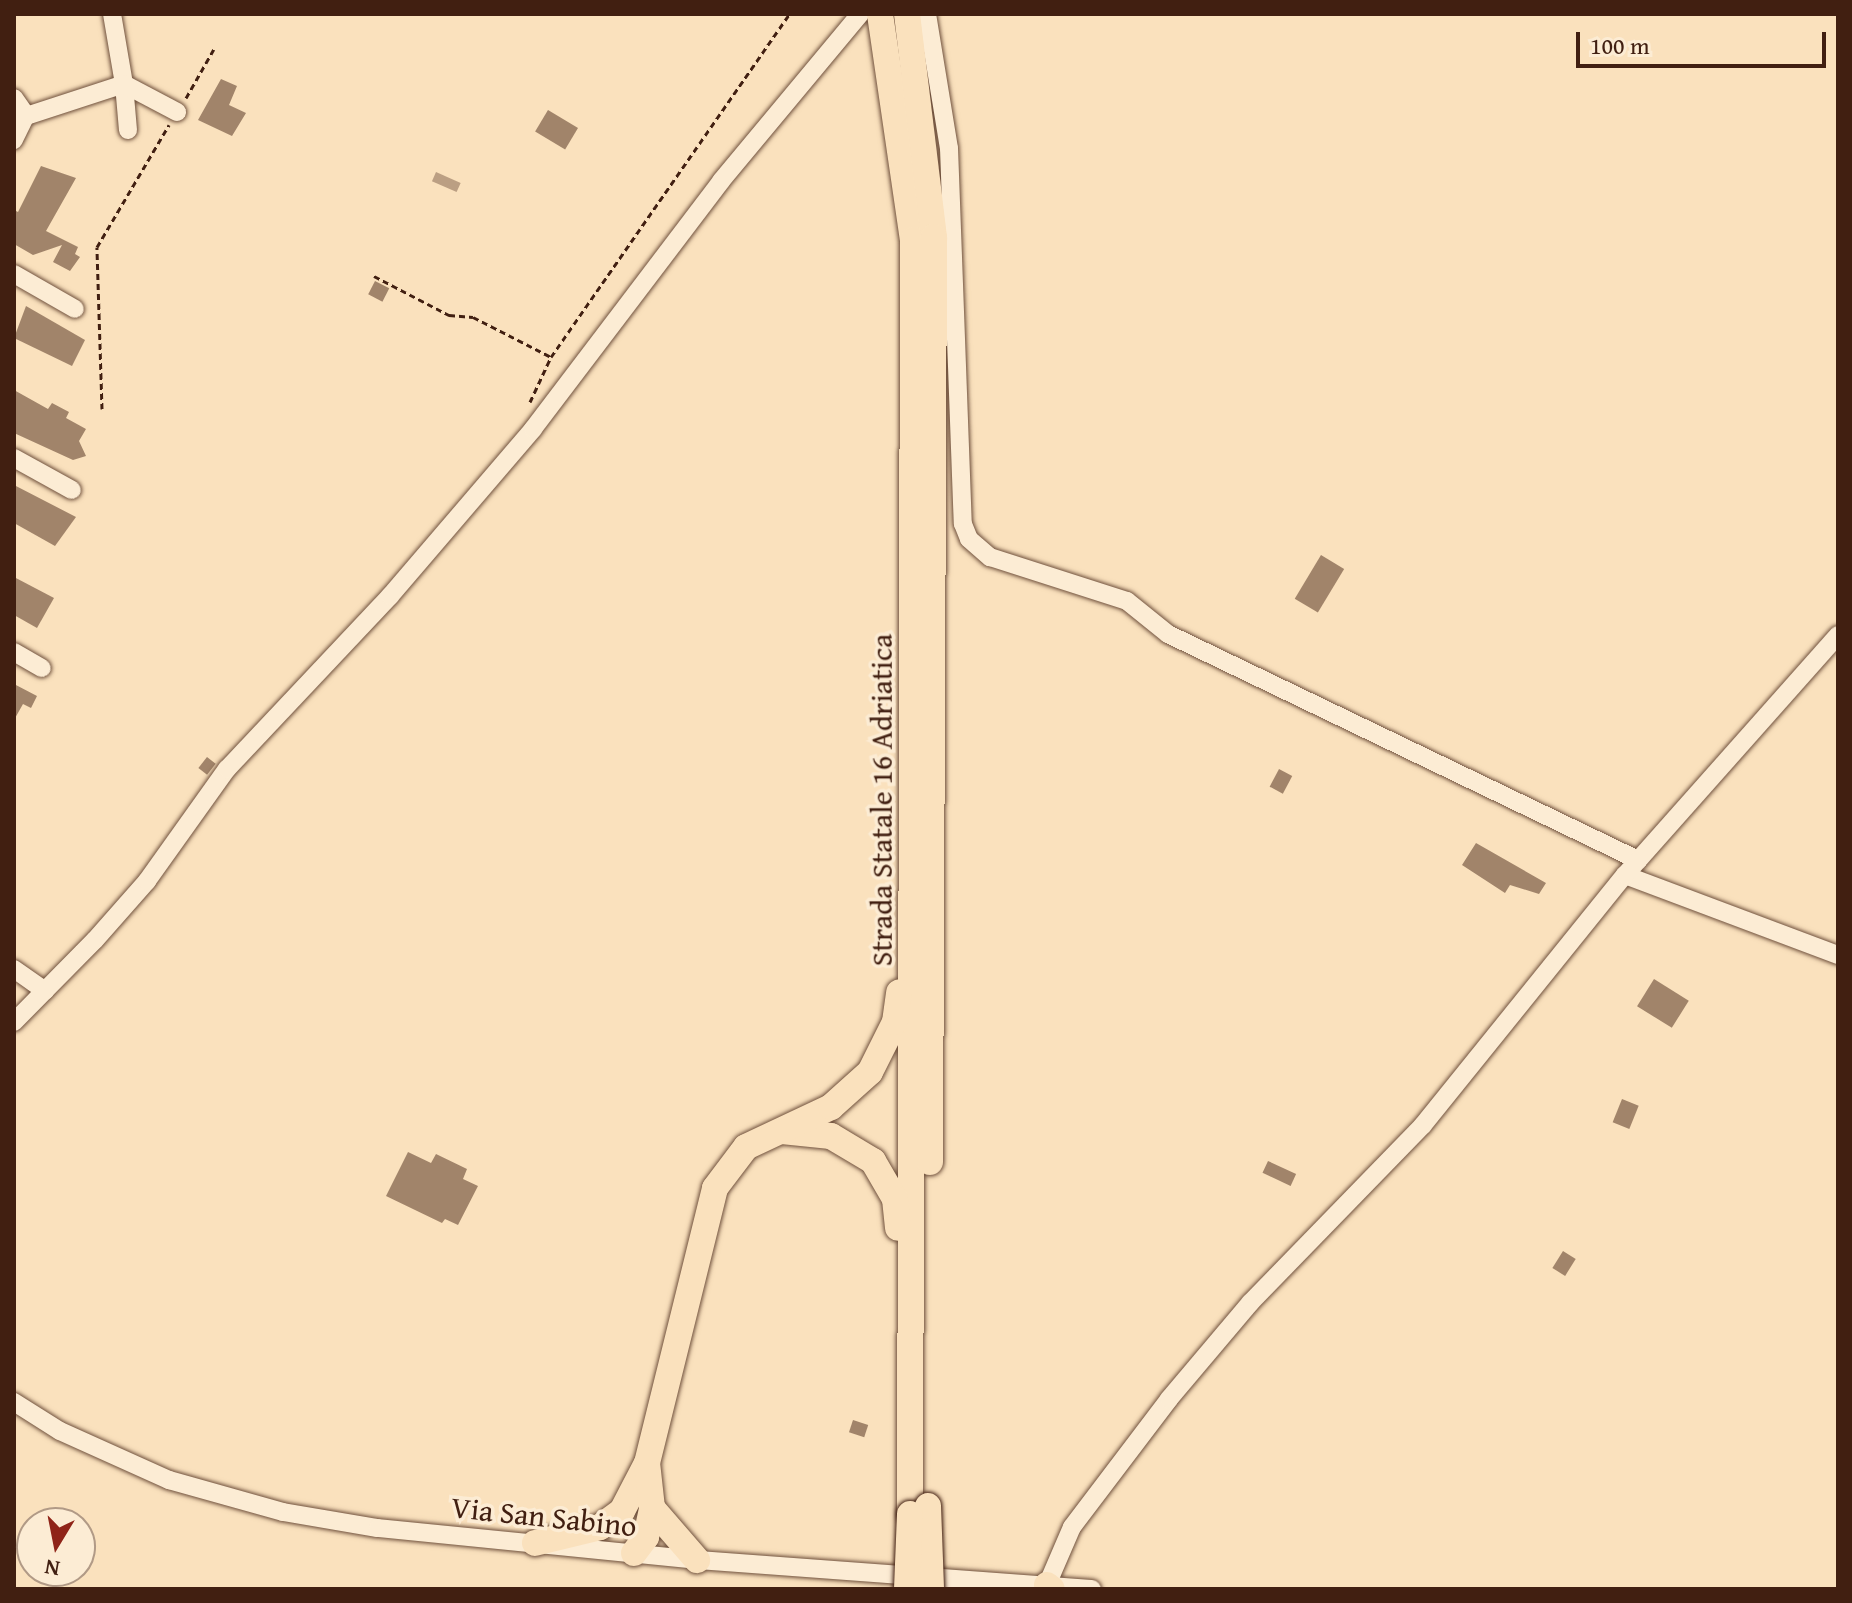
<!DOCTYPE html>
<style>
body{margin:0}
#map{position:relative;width:1852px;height:1603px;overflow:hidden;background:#fae1bd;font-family:"Gentium Book Plus",serif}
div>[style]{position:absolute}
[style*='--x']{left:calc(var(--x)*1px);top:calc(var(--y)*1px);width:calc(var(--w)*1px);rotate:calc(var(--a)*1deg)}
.water>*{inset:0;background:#bb9f83;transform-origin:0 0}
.building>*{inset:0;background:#a1846a;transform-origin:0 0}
.path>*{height:3px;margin-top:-1.5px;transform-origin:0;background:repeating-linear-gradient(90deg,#411f11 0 6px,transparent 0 10px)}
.roads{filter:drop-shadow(0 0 2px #6f503c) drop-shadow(0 0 2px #6f503c)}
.minor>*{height:18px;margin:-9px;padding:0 9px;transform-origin:9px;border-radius:9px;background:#fcecd4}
.highway>*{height:26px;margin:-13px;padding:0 13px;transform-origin:13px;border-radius:13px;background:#fae1bd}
.bridges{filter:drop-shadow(0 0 2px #411f11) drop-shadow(0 0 2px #411f11)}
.highway-bridge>*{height:26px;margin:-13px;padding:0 13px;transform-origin:13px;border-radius:13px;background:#fae1bd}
span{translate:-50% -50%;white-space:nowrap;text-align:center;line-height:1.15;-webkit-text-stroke:7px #fcecd4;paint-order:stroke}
.street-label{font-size:30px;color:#411f11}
.frame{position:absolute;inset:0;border:16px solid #411f11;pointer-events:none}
.north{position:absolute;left:16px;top:1507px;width:80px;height:80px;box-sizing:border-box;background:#fcecd4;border:2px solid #b19a86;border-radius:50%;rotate:190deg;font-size:22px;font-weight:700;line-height:32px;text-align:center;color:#411f11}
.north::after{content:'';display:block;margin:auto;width:28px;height:36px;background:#8f2418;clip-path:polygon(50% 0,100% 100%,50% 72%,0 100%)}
.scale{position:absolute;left:1576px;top:32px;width:250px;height:36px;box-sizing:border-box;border:4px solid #411f11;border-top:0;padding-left:10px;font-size:24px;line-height:28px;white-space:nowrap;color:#411f11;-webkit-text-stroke:6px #fcecd4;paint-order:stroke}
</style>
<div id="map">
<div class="water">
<div style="left:436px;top:172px;width:27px;height:10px;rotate:24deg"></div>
</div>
<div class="building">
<div style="clip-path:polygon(221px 79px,237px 86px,229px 105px,246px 113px,232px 136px,198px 120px)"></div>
<div style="left:548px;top:110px;width:35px;height:25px;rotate:31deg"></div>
<div style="clip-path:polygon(41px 166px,76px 178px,46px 231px,78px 247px,75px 254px,80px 257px,70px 271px,53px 262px,62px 245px,33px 255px,14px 244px,14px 210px,18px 212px)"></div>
<div style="left:375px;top:281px;width:16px;height:15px;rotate:27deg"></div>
<div style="clip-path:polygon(26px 306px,85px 340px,72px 366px,14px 338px)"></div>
<div style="clip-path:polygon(14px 390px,48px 409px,52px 403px,69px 412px,66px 418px,86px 429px,79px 441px,86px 456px,73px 460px,14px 433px)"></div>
<div style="clip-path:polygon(14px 485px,76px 517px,55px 546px,14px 523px)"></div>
<div style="left:1321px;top:555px;width:27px;height:51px;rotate:31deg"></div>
<div style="clip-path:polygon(14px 577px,54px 598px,37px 628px,14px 615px)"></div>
<div style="clip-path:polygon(14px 684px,37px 696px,31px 708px,23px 704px,14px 720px)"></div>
<div style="left:207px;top:757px;width:11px;height:14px;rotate:38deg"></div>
<div style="left:1279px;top:769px;width:15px;height:20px;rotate:28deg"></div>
<div style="clip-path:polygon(1476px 843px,1546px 883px,1539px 894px,1510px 885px,1505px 893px,1462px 865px)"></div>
<div style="left:1654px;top:979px;width:41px;height:32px;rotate:32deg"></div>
<div style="left:1622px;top:1099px;width:18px;height:25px;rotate:22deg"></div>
<div style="clip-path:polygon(408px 1152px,431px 1163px,436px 1154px,467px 1169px,463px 1179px,478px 1186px,458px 1225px,445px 1219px,442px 1223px,386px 1196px)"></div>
<div style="left:1268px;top:1161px;width:31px;height:13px;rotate:25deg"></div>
<div style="left:1563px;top:1251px;width:15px;height:20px;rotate:32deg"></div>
<div style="left:853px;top:1420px;width:16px;height:13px;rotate:18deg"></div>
</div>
<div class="path">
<div style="--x:186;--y:98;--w:56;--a:-60.3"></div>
<div style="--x:374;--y:276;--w:85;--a:27.5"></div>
<div style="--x:449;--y:315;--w:24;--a:5"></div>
<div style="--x:473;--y:317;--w:88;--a:27.1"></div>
<div style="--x:530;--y:402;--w:50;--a:-65"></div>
<div style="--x:551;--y:357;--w:417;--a:-55.2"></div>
<div style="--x:102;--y:409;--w:162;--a:-91.8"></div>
<div style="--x:97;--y:247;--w:142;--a:-59.5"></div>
</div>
<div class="roads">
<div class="minor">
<div style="--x:927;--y:14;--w:136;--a:80.7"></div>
<div style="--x:949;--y:148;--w:376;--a:87.9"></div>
<div style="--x:963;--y:524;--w:16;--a:68"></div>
<div style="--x:969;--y:539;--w:28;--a:41"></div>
<div style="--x:990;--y:557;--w:144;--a:17.8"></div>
<div style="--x:1127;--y:601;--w:53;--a:38.8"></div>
<div style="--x:1168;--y:634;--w:522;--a:25.68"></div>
<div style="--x:14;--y:98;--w:21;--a:55"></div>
<div style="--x:26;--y:115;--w:28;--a:116"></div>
<div style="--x:14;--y:120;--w:116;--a:-18.1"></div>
<div style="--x:124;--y:84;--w:71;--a:-99.7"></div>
<div style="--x:128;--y:130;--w:46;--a:-95"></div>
<div style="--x:124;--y:84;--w:60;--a:27.8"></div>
<div style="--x:14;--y:274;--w:70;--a:29.8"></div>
<div style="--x:14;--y:458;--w:66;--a:28.9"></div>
<div style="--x:14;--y:652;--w:32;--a:30"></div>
<div style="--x:1625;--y:875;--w:228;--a:20.6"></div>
<div style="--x:14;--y:969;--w:38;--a:35"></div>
<div style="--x:14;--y:1022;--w:115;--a:-45.4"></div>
<div style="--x:95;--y:940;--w:79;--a:-48.6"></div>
<div style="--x:147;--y:881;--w:138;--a:-54.5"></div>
<div style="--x:227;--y:769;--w:238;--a:-46.7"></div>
<div style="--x:390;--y:596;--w:220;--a:-49.4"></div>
<div style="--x:533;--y:429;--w:311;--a:-52.8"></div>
<div style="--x:721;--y:181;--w:217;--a:-50.2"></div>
<div style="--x:14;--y:1402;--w:54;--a:32.2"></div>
<div style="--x:60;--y:1431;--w:120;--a:24.2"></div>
<div style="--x:169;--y:1480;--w:118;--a:15.7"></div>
<div style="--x:283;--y:1512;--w:96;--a:9.6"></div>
<div style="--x:378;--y:1528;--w:321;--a:5.7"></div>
<div style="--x:697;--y:1560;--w:396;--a:4.2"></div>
<div style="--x:1047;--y:1585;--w:63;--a:-66.7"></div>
<div style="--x:1072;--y:1527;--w:161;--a:-52.8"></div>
<div style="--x:1169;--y:1399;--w:126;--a:-49.8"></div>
<div style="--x:1250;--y:1303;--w:248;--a:-45.8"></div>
<div style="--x:1423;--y:1125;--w:321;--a:-51.1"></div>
<div style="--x:1625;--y:875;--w:321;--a:-48.4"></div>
</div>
<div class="highway">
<div style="--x:880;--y:14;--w:228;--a:81.7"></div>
<div style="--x:913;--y:240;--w:1274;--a:90.13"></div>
<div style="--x:907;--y:14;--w:225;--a:83.1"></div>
<div style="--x:934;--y:237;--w:925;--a:90.25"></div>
<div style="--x:782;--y:1131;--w:49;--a:5.8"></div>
<div style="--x:831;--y:1136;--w:49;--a:30.8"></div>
<div style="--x:873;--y:1161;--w:44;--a:59.9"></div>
<div style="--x:895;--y:1199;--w:29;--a:84"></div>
<div style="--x:652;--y:1508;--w:69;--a:49.1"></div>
<div style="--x:535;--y:1543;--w:67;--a:-13.8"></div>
<div style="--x:600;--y:1527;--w:27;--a:-36"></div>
<div style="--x:622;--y:1511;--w:54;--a:-62.5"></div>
<div style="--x:647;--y:1463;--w:283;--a:-76.1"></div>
<div style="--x:715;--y:1188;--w:51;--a:-52.9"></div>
<div style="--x:746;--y:1147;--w:94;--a:-25.2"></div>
<div style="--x:831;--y:1107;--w:52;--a:-41.9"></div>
<div style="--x:870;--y:1072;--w:56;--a:-63.4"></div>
<div style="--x:895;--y:1022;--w:30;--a:-82"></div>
<div style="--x:634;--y:1553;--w:20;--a:-53"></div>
<div style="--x:646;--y:1537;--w:30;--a:-78"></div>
<div style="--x:652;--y:1508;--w:45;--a:-96.3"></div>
<div style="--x:1047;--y:1585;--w:6;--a:39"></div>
</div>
</div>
<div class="bridges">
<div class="highway-bridge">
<div style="--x:928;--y:1506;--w:83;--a:87.9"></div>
<div style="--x:907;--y:1589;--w:75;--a:-87.7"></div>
</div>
</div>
<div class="street-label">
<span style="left:881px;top:800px;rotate:-90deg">Strada Statale 16 Adriatica</span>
<span style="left:544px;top:1516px;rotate:6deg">Via San Sabino</span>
</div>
<div class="frame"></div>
<div class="north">N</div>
<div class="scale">100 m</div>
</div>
